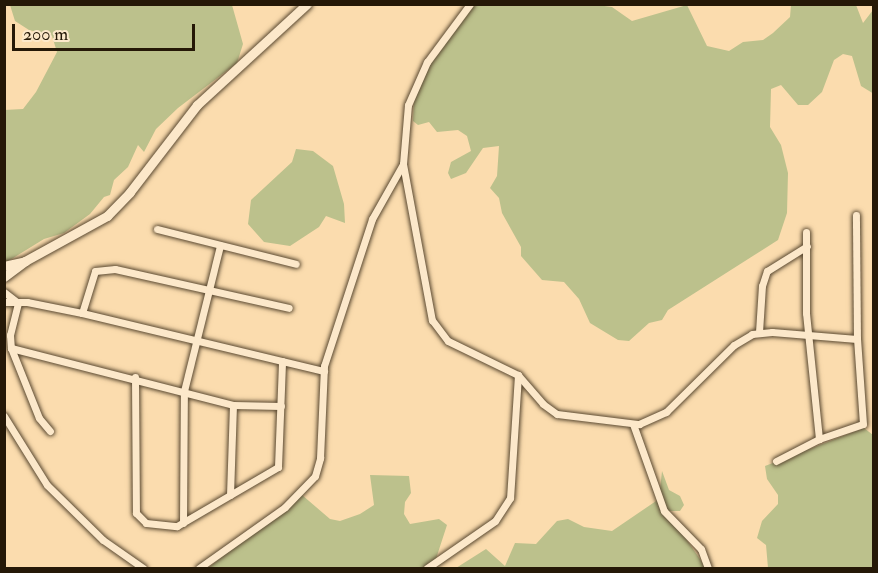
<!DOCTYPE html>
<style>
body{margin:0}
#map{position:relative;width:878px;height:573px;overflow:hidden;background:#fbdcae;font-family:"IM FELL Double Pica",serif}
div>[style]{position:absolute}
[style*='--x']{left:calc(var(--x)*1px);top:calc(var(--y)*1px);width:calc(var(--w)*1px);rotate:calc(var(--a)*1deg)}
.green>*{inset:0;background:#bcc18c}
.roads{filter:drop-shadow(0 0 2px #5a4931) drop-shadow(0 0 2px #5a4931)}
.minor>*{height:7px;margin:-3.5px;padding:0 3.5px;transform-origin:3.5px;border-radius:3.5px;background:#fce8ca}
.tertiary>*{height:9px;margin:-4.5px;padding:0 4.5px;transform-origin:4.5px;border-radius:4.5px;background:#fce8ca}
span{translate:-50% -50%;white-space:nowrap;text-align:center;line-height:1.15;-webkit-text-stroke:4.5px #fce8ca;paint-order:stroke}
.frame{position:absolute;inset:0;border:6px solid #251807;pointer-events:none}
.scale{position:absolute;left:12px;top:24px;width:183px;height:27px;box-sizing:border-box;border:3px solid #251807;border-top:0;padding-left:8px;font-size:18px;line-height:21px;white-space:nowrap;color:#251807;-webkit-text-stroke:4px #fce8ca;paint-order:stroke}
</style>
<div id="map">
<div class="green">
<div style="clip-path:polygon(10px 5px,232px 5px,243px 44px,237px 63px,178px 108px,156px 129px,144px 152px,138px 145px,128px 167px,114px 180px,110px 195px,104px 197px,90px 214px,64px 233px,44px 239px,5px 263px,4px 110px,23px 109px,36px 92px,57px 52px,52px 36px,29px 30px,15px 21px)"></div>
<div style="clip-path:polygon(474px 5px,597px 5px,612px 7px,632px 21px,687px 5px,707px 46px,729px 51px,743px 42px,763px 40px,773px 33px,790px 17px,791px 5px,856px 5px,863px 23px,873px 10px,874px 94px,861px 86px,852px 56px,843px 54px,834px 60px,822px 92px,808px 105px,798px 105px,781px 85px,771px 89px,770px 127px,781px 145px,788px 173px,787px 213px,778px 240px,668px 310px,662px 320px,649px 323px,629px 341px,618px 340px,590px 323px,579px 299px,564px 282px,542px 280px,521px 256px,521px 247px,502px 213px,499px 198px,490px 188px,497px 176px,499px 146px,483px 148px,466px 173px,451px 179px,448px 173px,451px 162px,471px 151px,467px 136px,458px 130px,437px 132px,429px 122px,418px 125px,413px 121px,414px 99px,434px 55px)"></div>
<div style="clip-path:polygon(296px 149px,313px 151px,333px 166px,344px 204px,345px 223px,326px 216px,319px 227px,290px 246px,264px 242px,248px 224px,251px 200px,292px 162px)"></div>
<div style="clip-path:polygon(864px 428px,873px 435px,873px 568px,768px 568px,766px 545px,757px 538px,762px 521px,778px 504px,778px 495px,767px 479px,765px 466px)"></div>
<div style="clip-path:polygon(662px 471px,669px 490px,680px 496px,684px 505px,680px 511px,667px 511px,706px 568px,456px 568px,486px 549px,505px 566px,515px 543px,536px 544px,557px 521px,568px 519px,584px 527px,612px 531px,659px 499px)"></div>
<div style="clip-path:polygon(370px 475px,409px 476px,411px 493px,405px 502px,404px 514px,410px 524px,439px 519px,447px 525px,433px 568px,208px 568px,302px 495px,330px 519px,340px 521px,360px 514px,374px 505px)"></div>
</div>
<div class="roads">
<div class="minor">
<div style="--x:403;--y:164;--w:159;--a:79.5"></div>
<div style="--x:432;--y:320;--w:26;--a:53"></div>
<div style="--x:448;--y:341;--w:78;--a:25.9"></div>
<div style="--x:518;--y:375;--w:123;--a:93.7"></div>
<div style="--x:510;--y:498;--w:27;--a:123"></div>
<div style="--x:495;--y:521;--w:83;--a:145.3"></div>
<div style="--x:157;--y:229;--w:143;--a:14.1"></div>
<div style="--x:806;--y:232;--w:81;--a:90"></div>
<div style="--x:806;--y:313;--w:127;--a:84.1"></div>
<div style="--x:4;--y:292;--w:18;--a:38"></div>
<div style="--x:4;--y:302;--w:23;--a:0"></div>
<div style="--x:27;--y:302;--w:56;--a:11.3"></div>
<div style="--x:82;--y:313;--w:249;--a:13.5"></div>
<div style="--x:18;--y:303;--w:33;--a:104"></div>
<div style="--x:10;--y:335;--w:13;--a:86"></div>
<div style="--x:11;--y:348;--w:75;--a:68.2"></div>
<div style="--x:39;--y:418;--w:17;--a:50"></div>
<div style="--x:82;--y:313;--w:44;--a:-72.8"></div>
<div style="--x:95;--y:271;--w:20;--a:-6"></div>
<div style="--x:115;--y:269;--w:178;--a:12.6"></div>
<div style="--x:759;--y:332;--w:46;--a:-86.3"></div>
<div style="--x:762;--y:286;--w:16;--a:-72"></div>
<div style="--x:767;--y:271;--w:47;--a:-32"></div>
<div style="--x:11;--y:348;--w:229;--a:14.4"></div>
<div style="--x:233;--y:405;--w:48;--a:1.2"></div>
<div style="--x:518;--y:375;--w:38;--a:49"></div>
<div style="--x:543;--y:404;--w:17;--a:36"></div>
<div style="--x:557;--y:414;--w:83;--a:7"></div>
<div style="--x:639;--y:424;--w:30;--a:-24"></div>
<div style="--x:666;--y:412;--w:95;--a:-44.6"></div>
<div style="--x:734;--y:345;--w:21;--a:-31"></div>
<div style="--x:752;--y:334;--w:20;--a:-6"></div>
<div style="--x:772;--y:332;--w:85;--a:4.7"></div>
<div style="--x:135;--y:377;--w:136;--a:89.6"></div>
<div style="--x:136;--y:513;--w:14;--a:45"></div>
<div style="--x:146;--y:523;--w:31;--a:6"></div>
<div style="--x:177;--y:526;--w:117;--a:-30.3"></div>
<div style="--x:278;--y:467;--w:106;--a:-87.8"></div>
<div style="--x:4;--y:416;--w:81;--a:58.1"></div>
<div style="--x:47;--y:485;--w:78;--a:44.5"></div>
<div style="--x:103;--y:540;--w:49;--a:35"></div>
<div style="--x:633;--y:424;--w:92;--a:70.4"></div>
<div style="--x:664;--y:511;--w:53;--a:45.8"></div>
<div style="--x:701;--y:549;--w:20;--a:70"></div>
<div style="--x:776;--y:461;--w:48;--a:-27.1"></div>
<div style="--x:819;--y:439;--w:46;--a:-18.8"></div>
<div style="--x:863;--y:424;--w:85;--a:-94"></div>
<div style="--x:857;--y:339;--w:124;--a:-90.5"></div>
<div style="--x:230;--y:495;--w:90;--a:-88.1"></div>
<div style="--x:183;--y:523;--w:132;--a:-89.6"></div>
<div style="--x:184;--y:391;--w:150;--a:-76.1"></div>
<div style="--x:199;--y:568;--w:105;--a:-35.3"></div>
<div style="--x:285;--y:507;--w:43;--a:-45.9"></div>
<div style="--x:315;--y:476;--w:19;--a:-74"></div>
<div style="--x:320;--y:458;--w:92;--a:-87.5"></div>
<div style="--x:324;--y:366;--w:155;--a:-71.9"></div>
<div style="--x:372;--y:219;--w:63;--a:-60.6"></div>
<div style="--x:403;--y:164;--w:59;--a:-85.2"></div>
<div style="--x:408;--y:105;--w:47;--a:-66.2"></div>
<div style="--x:427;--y:62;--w:72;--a:-53.4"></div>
</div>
<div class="tertiary">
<div style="--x:4;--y:266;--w:22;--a:-13"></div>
<div style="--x:4;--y:277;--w:26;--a:-37"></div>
<div style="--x:25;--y:261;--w:94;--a:-28.8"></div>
<div style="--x:107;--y:216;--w:33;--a:-46"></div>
<div style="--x:130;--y:192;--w:110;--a:-52.4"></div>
<div style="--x:197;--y:105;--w:149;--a:-42.6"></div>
</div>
</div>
<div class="frame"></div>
<div class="scale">200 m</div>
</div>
